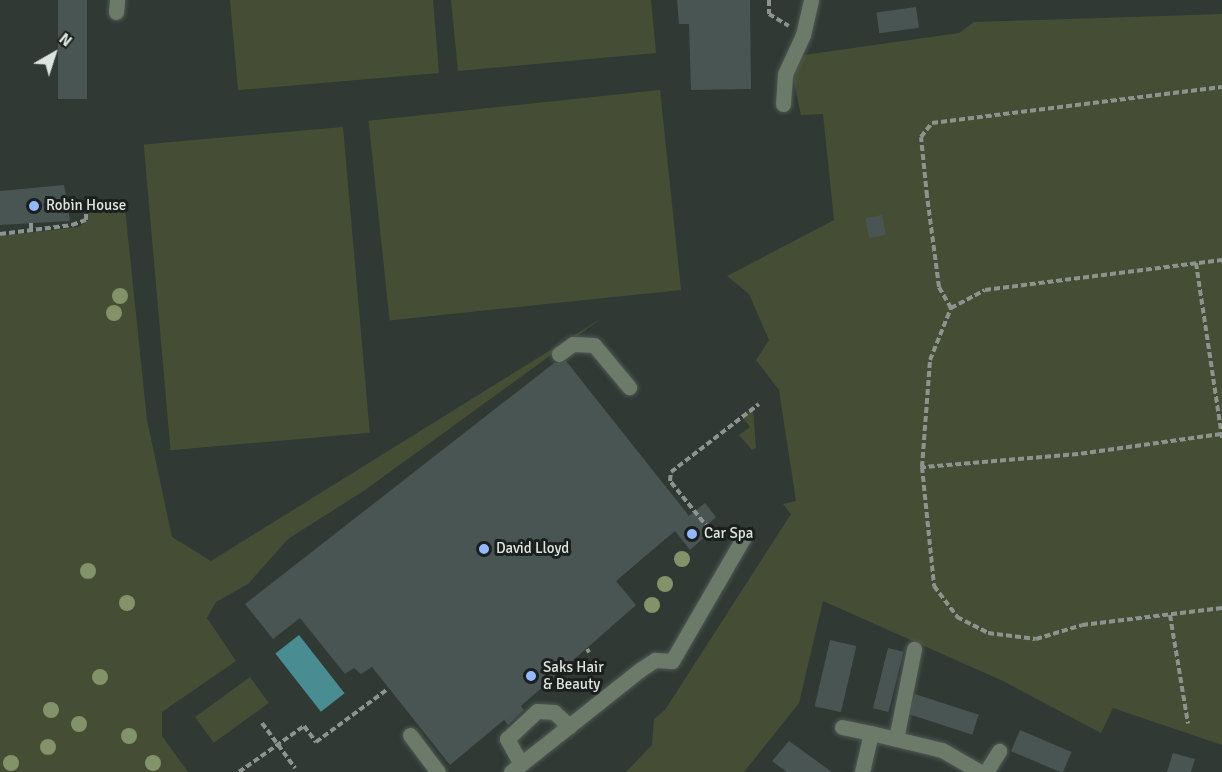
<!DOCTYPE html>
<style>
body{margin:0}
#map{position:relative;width:1222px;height:772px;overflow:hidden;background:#303934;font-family:Signika,sans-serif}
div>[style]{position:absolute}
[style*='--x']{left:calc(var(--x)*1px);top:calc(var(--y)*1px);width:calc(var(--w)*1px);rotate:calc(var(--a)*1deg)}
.green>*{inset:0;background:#454e34;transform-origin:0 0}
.water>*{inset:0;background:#498c92;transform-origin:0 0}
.building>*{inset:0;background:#495552;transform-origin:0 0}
.path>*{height:4px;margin-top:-2px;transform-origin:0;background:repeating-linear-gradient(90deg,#8d9490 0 6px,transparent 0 9px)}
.roads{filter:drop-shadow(0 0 2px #4f5853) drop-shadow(0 0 2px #4f5853)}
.minor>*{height:15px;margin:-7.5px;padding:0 7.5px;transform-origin:7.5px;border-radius:7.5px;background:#6b7a69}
.trees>*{width:16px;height:16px;margin:-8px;border-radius:50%;background:#829369}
.dots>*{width:16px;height:16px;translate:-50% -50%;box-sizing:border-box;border:3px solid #1b1f1d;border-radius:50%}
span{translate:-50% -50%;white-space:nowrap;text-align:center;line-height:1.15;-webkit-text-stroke:6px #1b1f1d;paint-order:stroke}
.poi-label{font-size:15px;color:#dee4e0}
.left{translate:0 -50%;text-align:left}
.north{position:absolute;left:24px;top:24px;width:60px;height:60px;-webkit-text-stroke:4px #1b1f1d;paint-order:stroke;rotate:39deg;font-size:16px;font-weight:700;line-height:24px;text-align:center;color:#dee4e0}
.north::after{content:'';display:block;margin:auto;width:21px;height:27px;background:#dee4e0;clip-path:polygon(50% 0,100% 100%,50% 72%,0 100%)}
</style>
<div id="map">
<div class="green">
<div style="clip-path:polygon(230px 0,433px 0,439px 73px,238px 90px)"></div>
<div style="clip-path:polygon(451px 0,651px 0,656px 53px,458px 71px)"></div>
<div style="clip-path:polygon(1222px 14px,1222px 745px,1113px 708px,1101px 733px,1003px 681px,823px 601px,799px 703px,744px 772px,626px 772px,652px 745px,654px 719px,665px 710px,791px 514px,783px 504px,796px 501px,779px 390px,756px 360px,769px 340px,749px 294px,727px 276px,834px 220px,823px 114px,801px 115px,792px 73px,804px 55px,959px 33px,974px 22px)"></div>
<div style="left:660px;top:90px;width:201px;height:293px;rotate:84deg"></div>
<div style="left:343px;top:127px;width:307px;height:200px;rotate:85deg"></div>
<div style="clip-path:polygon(125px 208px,147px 420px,172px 537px,211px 561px,602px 318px,365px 490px,288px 539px,248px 584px,216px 602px,207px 618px,236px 661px,162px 712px,162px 736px,188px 772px,0 772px,0 236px,79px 227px,88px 221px,88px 212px)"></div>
<div style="clip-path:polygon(753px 408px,756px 448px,752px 450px,739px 435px,750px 427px,741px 415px)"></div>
<div style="left:250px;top:677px;width:32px;height:68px;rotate:54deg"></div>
</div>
<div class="water">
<div style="left:299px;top:635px;width:74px;height:30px;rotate:52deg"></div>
</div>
<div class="building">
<div style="left:58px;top:0;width:29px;height:99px"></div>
<div style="clip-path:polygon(677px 0,750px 0,751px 89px,691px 90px,689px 24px,679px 24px)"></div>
<div style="left:916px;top:7px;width:21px;height:40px;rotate:82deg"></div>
<div style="clip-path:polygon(64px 185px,70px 221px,0 225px,0 191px)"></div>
<div style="left:882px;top:215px;width:20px;height:17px;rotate:79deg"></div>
<div style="clip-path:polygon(566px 361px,689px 516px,705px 503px,716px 517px,704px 528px,708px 534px,690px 550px,675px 531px,616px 581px,636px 605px,521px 706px,524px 710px,508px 725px,504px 720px,450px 765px,372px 667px,361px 674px,354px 668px,345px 674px,300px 618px,273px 639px,245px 604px,554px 363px)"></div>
<div style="left:830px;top:640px;width:27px;height:68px;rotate:13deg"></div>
<div style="left:888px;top:648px;width:16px;height:62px;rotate:14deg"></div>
<div style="left:915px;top:694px;width:67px;height:21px;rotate:18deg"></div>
<div style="left:1020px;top:730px;width:56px;height:23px;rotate:23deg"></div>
<div style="clip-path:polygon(789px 741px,832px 772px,787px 772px,772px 761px)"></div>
<div style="clip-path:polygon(1173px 753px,1195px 759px,1191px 772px,1167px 772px)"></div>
</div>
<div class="path">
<div style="--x:769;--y:0;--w:14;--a:90"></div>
<div style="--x:769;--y:14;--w:23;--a:31"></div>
<div style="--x:31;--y:223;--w:8;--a:90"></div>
<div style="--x:0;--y:234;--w:73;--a:-7.1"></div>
<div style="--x:72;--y:225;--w:15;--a:-20"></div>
<div style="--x:86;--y:220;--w:8;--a:-90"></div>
<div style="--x:1196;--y:263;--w:177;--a:81.5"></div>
<div style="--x:951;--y:308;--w:24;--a:-120"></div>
<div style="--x:939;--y:287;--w:92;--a:-97.5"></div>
<div style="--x:927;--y:196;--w:59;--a:-95.8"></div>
<div style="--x:921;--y:137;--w:18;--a:-52"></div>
<div style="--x:932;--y:123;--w:292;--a:-7.1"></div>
<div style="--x:1221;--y:434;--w:144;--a:172"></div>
<div style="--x:1078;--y:454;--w:157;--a:175.2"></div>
<div style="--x:922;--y:467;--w:107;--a:-85.7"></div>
<div style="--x:930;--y:360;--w:56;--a:-68"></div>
<div style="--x:951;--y:308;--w:38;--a:-28"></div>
<div style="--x:985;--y:290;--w:239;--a:-7.2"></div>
<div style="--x:922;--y:467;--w:120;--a:84.2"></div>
<div style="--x:934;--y:586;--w:39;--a:53"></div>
<div style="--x:957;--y:617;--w:35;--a:27"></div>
<div style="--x:988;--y:633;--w:48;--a:7.1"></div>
<div style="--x:1036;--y:639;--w:48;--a:-16.9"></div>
<div style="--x:1082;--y:625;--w:141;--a:-6.9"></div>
<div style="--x:709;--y:529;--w:62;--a:-129.1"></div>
<div style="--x:670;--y:481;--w:9;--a:-84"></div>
<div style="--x:671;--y:472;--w:111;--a:-37.7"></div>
<div style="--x:1170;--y:615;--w:110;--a:80.6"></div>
<div style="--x:587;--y:649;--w:4;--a:56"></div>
<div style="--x:262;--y:723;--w:56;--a:53.7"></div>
<div style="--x:239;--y:772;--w:80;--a:-35.3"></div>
<div style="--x:304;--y:726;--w:20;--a:53"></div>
<div style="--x:316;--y:742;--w:89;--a:-36.4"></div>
</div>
<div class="roads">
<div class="minor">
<div style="--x:116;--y:12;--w:12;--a:-85"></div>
<div style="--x:783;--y:104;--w:30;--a:-86"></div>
<div style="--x:785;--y:74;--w:43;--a:-65.2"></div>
<div style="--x:803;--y:35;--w:36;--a:-77"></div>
<div style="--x:559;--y:354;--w:17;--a:-36"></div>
<div style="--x:573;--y:344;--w:21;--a:3"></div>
<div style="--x:594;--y:345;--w:55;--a:50.2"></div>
<div style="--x:842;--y:727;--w:30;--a:12"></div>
<div style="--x:410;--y:735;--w:46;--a:52.9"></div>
<div style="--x:896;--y:739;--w:92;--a:-78.7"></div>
<div style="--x:521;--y:764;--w:29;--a:-119"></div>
<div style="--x:507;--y:739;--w:41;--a:-43"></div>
<div style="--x:537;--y:711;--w:17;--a:3"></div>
<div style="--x:554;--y:712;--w:21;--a:43"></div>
<div style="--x:511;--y:772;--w:166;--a:-38.4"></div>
<div style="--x:641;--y:669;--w:17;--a:-33"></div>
<div style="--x:655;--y:660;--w:17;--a:3"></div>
<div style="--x:672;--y:661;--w:143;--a:-59.9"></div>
<div style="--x:862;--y:772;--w:40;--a:-77"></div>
<div style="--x:871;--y:733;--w:73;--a:13.5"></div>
<div style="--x:942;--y:750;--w:44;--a:30.1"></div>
<div style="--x:986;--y:772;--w:25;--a:-58"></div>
</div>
</div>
<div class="trees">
<div style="left:120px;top:296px"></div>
<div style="left:114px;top:313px"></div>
<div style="left:682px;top:559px"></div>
<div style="left:88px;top:571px"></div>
<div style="left:665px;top:584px"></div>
<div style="left:127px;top:603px"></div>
<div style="left:652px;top:605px"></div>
<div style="left:100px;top:677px"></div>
<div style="left:51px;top:710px"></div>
<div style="left:79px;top:724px"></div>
<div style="left:129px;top:736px"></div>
<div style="left:48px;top:747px"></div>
<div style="left:11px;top:763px"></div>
<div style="left:153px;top:763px"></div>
</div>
<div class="dots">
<div style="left:34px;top:206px;background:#94b7fd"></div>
<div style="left:692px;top:534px;background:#94b7fd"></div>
<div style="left:484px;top:549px;background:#94b7fd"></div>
<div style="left:531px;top:676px;background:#94b7fd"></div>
</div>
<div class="poi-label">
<span class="left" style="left:46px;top:206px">Robin House</span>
<span class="left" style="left:704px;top:534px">Car Spa</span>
<span class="left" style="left:496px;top:549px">David Lloyd</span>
<span class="left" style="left:543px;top:676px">Saks Hair<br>&amp; Beauty</span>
</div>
<div class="north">N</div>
</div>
